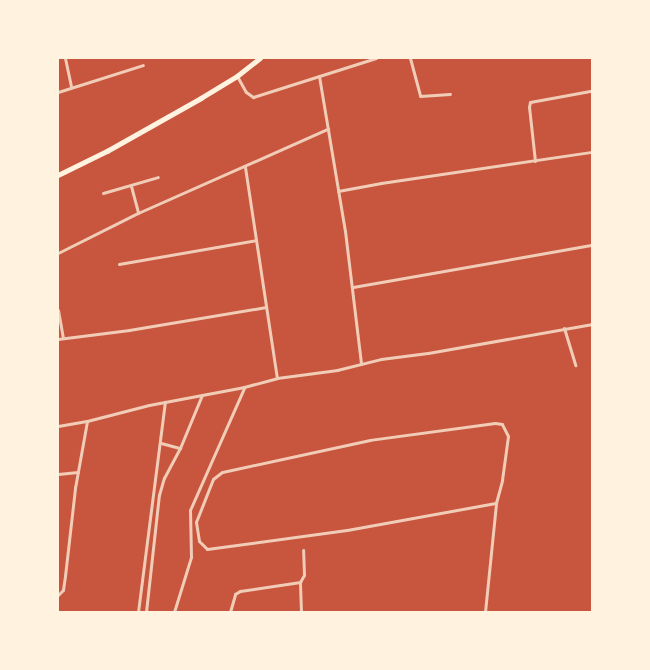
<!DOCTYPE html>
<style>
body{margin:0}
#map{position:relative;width:650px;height:670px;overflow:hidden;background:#c8553d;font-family:"Nunito Sans",sans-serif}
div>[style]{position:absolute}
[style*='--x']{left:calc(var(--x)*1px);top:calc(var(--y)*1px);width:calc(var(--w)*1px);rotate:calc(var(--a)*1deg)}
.minor>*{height:3px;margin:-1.5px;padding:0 1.5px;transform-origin:1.5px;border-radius:1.5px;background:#f1ccb7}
.secondary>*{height:4.5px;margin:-2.25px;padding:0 2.25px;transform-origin:2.25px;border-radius:2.25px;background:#fff3e0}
span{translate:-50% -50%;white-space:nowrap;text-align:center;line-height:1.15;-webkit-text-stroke:4px #fff3e0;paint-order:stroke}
.frame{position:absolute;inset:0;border:59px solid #fff3e0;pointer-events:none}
</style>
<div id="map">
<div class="minor">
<div style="--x:65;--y:58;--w:30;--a:78"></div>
<div style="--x:410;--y:58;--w:39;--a:75"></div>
<div style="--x:420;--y:96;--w:30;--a:-4"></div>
<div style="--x:237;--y:76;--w:18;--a:61"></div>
<div style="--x:246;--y:92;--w:9;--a:36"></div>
<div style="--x:253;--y:97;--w:129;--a:-17.6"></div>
<div style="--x:319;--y:76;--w:157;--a:80.5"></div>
<div style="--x:345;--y:231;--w:134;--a:83.1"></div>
<div style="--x:58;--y:92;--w:89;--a:-17.6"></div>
<div style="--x:535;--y:161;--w:54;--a:-96.3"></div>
<div style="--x:529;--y:107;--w:5;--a:-79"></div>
<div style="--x:530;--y:102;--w:61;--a:-10.4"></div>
<div style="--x:245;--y:167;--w:213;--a:81.4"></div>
<div style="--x:131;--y:186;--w:28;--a:75"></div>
<div style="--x:338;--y:191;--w:44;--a:-10.5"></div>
<div style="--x:381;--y:183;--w:213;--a:-8.4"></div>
<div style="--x:103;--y:193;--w:57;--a:-16.2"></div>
<div style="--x:58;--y:253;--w:89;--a:-26.6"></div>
<div style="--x:138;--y:213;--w:208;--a:-23.9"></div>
<div style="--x:119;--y:264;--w:139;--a:-9.9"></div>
<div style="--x:353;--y:287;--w:243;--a:-10"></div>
<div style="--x:58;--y:310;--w:28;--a:80"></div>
<div style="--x:564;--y:328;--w:39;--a:73"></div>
<div style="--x:58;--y:339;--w:72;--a:-7.2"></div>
<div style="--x:129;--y:330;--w:139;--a:-9.5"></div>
<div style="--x:58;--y:426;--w:29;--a:-10"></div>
<div style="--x:87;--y:421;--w:64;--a:-14.5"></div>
<div style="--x:149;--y:405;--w:97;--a:-10.7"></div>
<div style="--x:244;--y:387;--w:34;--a:-15"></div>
<div style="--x:277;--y:378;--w:61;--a:-7.6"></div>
<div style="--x:337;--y:370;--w:45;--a:-14"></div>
<div style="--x:381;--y:359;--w:47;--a:-7.3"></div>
<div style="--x:428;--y:353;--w:167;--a:-10"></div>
<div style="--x:161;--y:443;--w:20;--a:15"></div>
<div style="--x:58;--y:474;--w:20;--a:-6"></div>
<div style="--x:58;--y:595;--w:7;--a:-45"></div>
<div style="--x:63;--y:590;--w:14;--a:-82"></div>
<div style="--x:65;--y:576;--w:89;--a:-83.5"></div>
<div style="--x:75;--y:488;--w:68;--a:-79.8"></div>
<div style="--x:138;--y:612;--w:212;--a:-82.7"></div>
<div style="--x:146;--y:612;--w:118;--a:-83.7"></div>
<div style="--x:159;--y:495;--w:18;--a:-74"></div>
<div style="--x:164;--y:478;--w:34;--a:-62"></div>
<div style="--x:180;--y:448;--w:57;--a:-67.5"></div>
<div style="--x:174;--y:612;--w:58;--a:-72.8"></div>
<div style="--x:191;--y:557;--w:47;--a:-91.2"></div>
<div style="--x:190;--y:510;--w:133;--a:-66.1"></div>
<div style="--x:230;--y:612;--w:19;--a:-74"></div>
<div style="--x:235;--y:594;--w:6;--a:-31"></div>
<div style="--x:240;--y:591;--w:61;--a:-8.5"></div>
<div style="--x:301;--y:612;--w:30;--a:-92"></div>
<div style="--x:300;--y:582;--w:8;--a:-60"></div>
<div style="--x:304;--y:575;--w:25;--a:-92"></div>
<div style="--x:485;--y:612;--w:110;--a:-84.2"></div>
<div style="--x:496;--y:503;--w:24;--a:-75"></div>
<div style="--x:502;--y:480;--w:44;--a:-82.2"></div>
<div style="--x:508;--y:436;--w:13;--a:-117"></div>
<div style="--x:502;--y:424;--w:7;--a:-172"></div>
<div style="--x:495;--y:423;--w:126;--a:172.3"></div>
<div style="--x:370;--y:440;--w:151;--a:167.8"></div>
<div style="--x:222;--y:472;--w:11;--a:142"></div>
<div style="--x:213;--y:479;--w:46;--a:111.6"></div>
<div style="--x:196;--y:522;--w:19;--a:81"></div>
<div style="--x:199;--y:541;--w:11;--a:45"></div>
<div style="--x:207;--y:549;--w:141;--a:-7.7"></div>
<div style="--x:347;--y:530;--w:151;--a:-10.3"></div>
</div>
<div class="secondary">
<div style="--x:58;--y:175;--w:55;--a:-26.1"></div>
<div style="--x:107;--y:151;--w:108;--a:-29.4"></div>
<div style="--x:201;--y:98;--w:42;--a:-31.4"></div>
<div style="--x:237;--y:76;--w:29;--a:-38"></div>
</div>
<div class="frame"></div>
</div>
